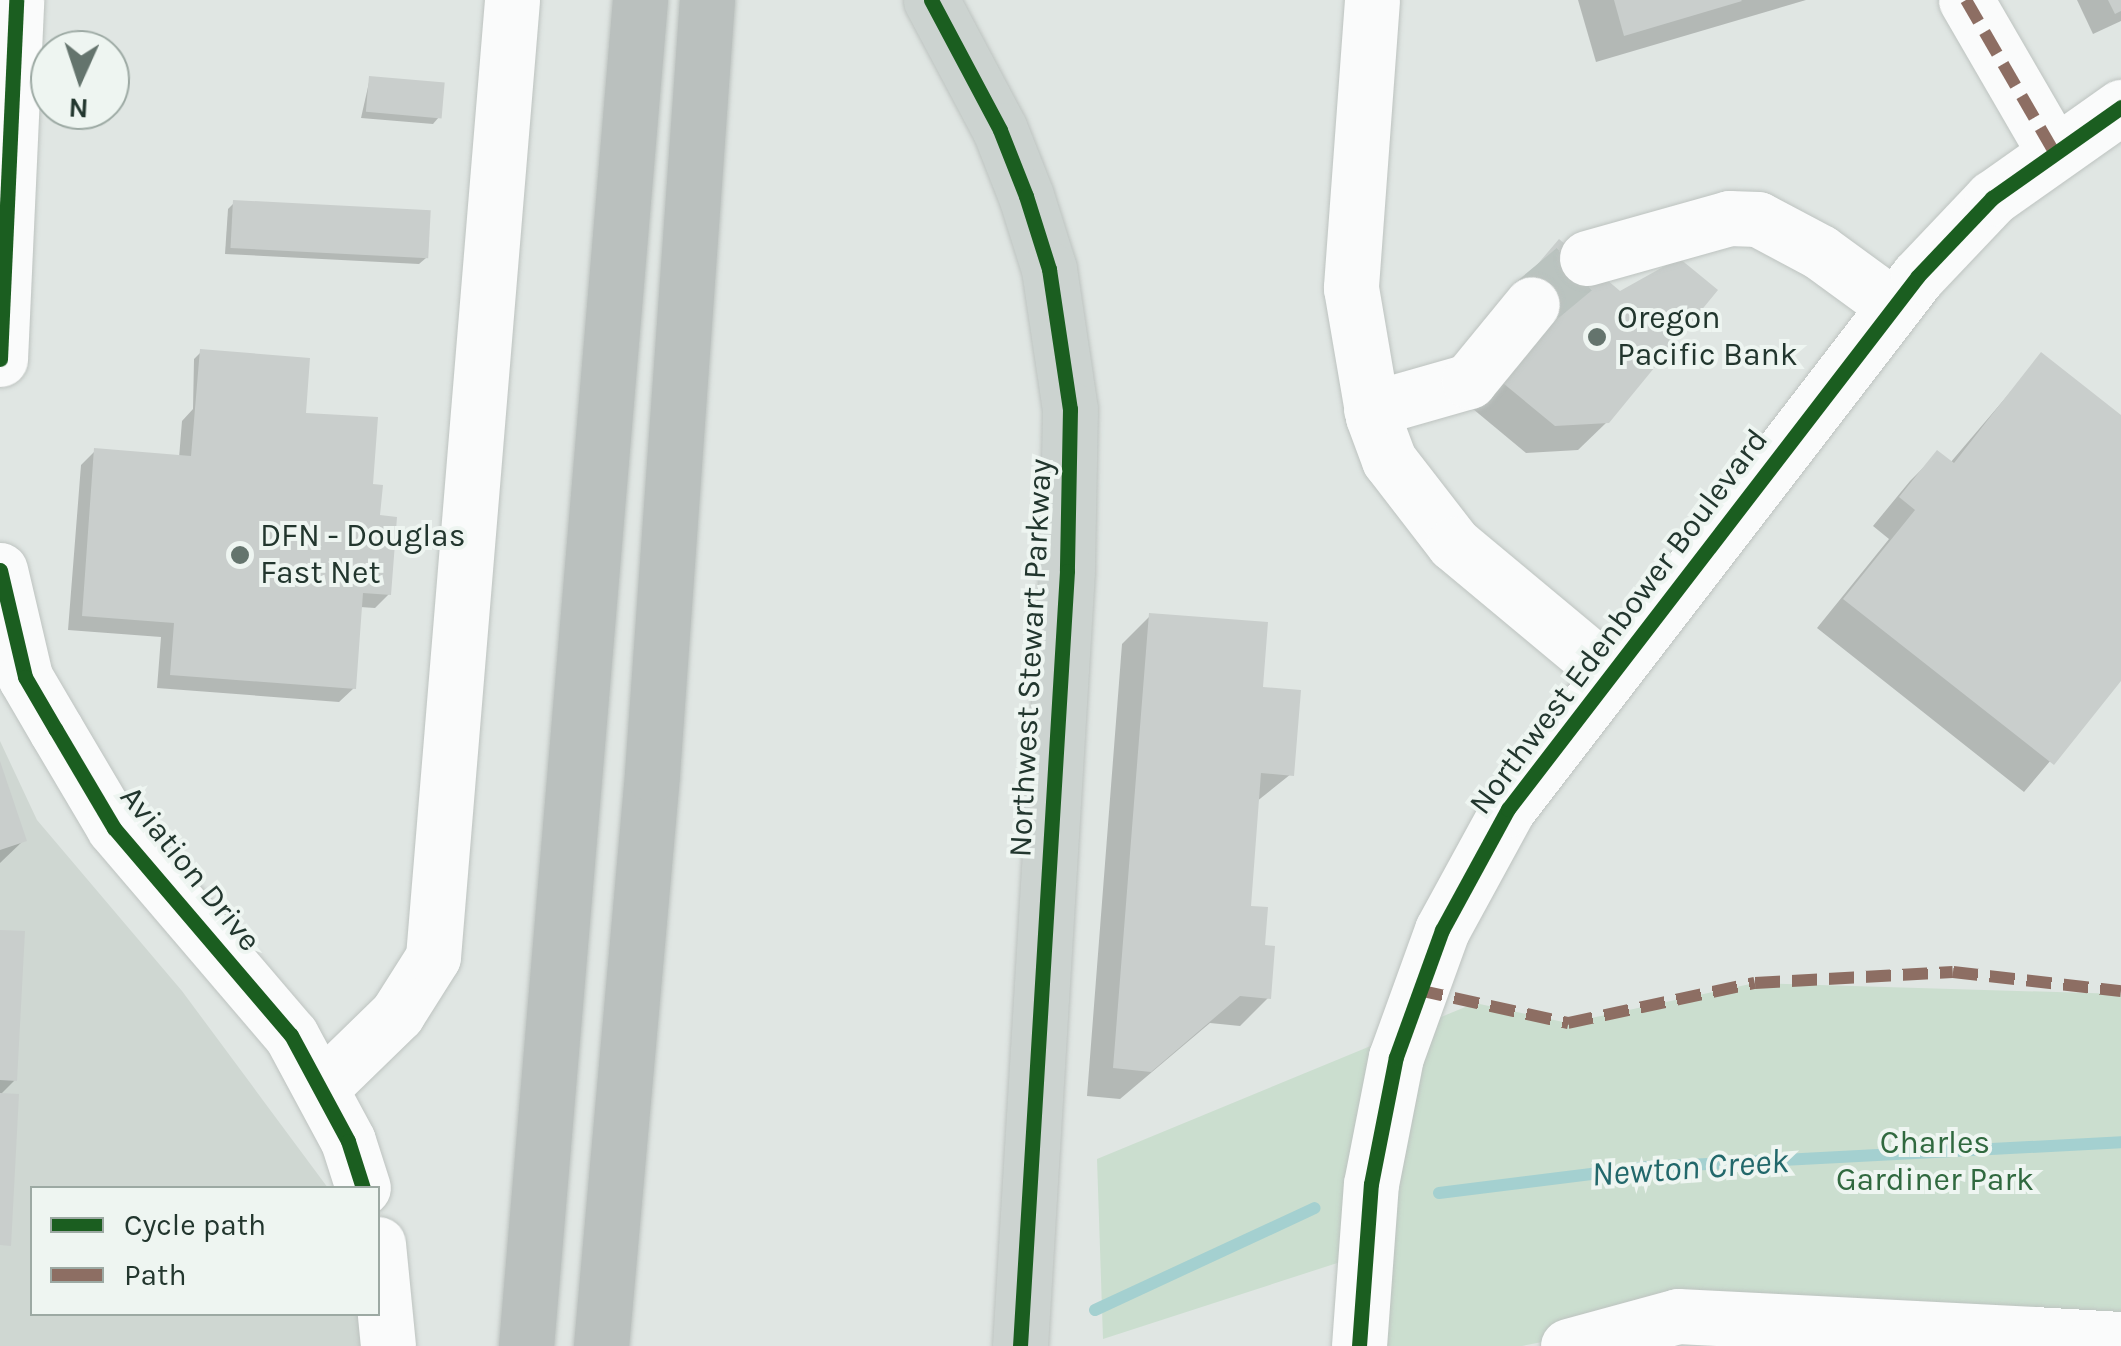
<!DOCTYPE html>
<style>
body{margin:0}
#map{position:relative;width:2121px;height:1346px;overflow:hidden;background:#e0e6e3;font-family:Karla,sans-serif}
div>[style]{position:absolute}
[style*='--x']{left:calc(var(--x)*1px);top:calc(var(--y)*1px);width:calc(var(--w)*1px);rotate:calc(var(--a)*1deg)}
.built>*{inset:0;background:#cfd7d2}
.green>*{inset:0;background:#cbdecf}
.shadow>*{inset:0;background:#0003}
.stream>*{height:12px;margin:-6px;padding:0 6px;transform-origin:6px;border-radius:6px;background:#a4d0d0}
.building>*{inset:0;background:#c9cecc;transform-origin:0 0}
.minor-tunnel>*{height:55px;margin-top:-27.5px;transform-origin:0;background:repeating-linear-gradient(90deg,#bac3bf 0 55px,transparent 0 83px)}
.roads{filter:drop-shadow(0 0 2px #bdc3c0) drop-shadow(0 0 2px #bdc3c0)}
.minor>*{height:55px;margin:-27.5px;padding:0 27.5px;transform-origin:27.5px;border-radius:27.5px;background:#fafbfb}
.major>*{height:55px;margin:-27.5px;padding:0 27.5px;transform-origin:27.5px;border-radius:27.5px;background:#ccd3d0}
.highway>*{height:55px;margin:-27.5px;padding:0 27.5px;transform-origin:27.5px;border-radius:27.5px;background:#bac0be}
.quiet>*{height:12px;margin-top:-6px;transform-origin:0;background:repeating-linear-gradient(90deg,#8d6e63 0 25px,transparent 0 37px)}
.cycleway>*{height:15px;margin:-7.5px;padding:0 7.5px;transform-origin:7.5px;border-radius:7.5px;background:#1b5e20}
.dots>*{width:28px;height:28px;translate:-50% -50%;box-sizing:border-box;border:5px solid #eef5f1;border-radius:50%}
span{translate:-50% -50%;white-space:nowrap;text-align:center;line-height:1.15;-webkit-text-stroke:8px #eef5f1;paint-order:stroke}
.poi-label{font-size:32px;color:#22362e}
.left{translate:0 -50%;text-align:left}
.street-label{font-size:32px;color:#22362e}
.park-label{font-size:32px;color:#30693f}
.water-label{font-size:35px;color:#22686b;font-style:italic}
.legend{position:absolute;left:30px;top:1186px;width:350px;height:130px;box-sizing:border-box;background:#eef5f1;border:2px solid #9ca9a3;margin:0;padding:12px 18px;list-style:none;font-size:30px;color:#22362e}
.legend li{display:flex;align-items:center;gap:20px;height:50px}
.legend b{width:50px;border:2px solid #9ca9a3}
.north{position:absolute;left:30px;top:30px;width:100px;height:100px;box-sizing:border-box;background:#eef5f1;border:2px solid #9ca9a3;border-radius:50%;rotate:183deg;font-size:28px;font-weight:700;line-height:40px;text-align:center;color:#22362e}
.north::after{content:'';display:block;margin:auto;width:35px;height:45px;background:#64746d;clip-path:polygon(50% 0,100% 100%,50% 72%,0 100%)}
</style>
<div id="map">
<div class="built">
<div style="clip-path:polygon(0 741px,37px 820px,182px 991px,328px 1188px,32px 1188px,32px 1314px,378px 1314px,386px 1346px,0 1346px)"></div>
</div>
<div class="green">
<div style="clip-path:polygon(1755px 983px,2121px 994px,2121px 1346px,1650px 1321px,1522px 1346px,1359px 1346px,1365px 1254px,1103px 1339px,1097px 1159px,1475px 1003px,1568px 1023px)"></div>
</div>
<div class="shadow">
<div style="clip-path:polygon(1578px 0,1806px 0,1596px 62px)"></div>
<div style="clip-path:polygon(2077px 0,2121px 0,2121px 21px,2093px 34px)"></div>
<div style="clip-path:polygon(370px 78px,439px 117px,433px 124px,361px 118px)"></div>
<div style="clip-path:polygon(234px 203px,426px 258px,419px 264px,225px 254px,228px 209px)"></div>
<div style="clip-path:polygon(1560px 242px,1607px 422px,1578px 450px,1526px 453px,1461px 399px,1494px 315px)"></div>
<div style="clip-path:polygon(201px 352px,303px 414px,370px 486px,389px 594px,375px 608px,360px 607px,354px 688px,339px 702px,157px 688px,161px 637px,68px 630px,81px 465px,95px 451px,179px 458px,182px 421px,193px 409px,194px 359px)"></div>
<div style="clip-path:polygon(2042px 355px,2121px 418px,2121px 677px,2024px 792px,1817px 628px,1889px 539px,1873px 526px,1910px 481px,1938px 453px,1950px 463px)"></div>
<div style="clip-path:polygon(1150px 616px,1260px 689px,1291px 774px,1256px 802px,1248px 908px,1263px 947px,1268px 998px,1240px 1026px,1210px 1023px,1120px 1099px,1087px 1096px,1122px 644px)"></div>
<div style="clip-path:polygon(0 767px,24px 840px,0 863px)"></div>
<div style="clip-path:polygon(0 933px,15px 1080px,0 1095px)"></div>
</div>
<div class="stream">
<div style="--x:1439;--y:1193;--w:212;--a:-7.1"></div>
<div style="--x:1649;--y:1167;--w:473;--a:-3"></div>
<div style="--x:1095;--y:1310;--w:242;--a:-24.9"></div>
</div>
<div class="building">
<div style="clip-path:polygon(1614px 0,1741px 0,1742px 1px,1624px 36px)"></div>
<div style="clip-path:polygon(2108px 0,2121px 0,2121px 11px,2115px 14px)"></div>
<div style="left:369px;top:76px;width:76px;height:36px;rotate:5deg"></div>
<div style="left:233px;top:200px;width:198px;height:48px;rotate:3deg"></div>
<div style="clip-path:polygon(1559px 239px,1620px 291px,1679px 258px,1718px 290px,1609px 423px,1555px 426px,1487px 370px,1519px 286px)"></div>
<div style="clip-path:polygon(200px 349px,310px 358px,306px 413px,378px 417px,373px 484px,383px 485px,380px 515px,397px 517px,391px 595px,363px 593px,356px 689px,170px 675px,174px 623px,82px 616px,94px 448px,191px 456px)"></div>
<div style="clip-path:polygon(2041px 352px,2121px 415px,2121px 681px,2054px 765px,1843px 599px,1915px 510px,1899px 497px,1937px 450px,1954px 463px)"></div>
<div style="clip-path:polygon(1149px 613px,1268px 622px,1263px 687px,1301px 690px,1294px 776px,1261px 773px,1251px 906px,1268px 907px,1265px 945px,1275px 946px,1271px 999px,1240px 996px,1151px 1072px,1113px 1068px)"></div>
<div style="clip-path:polygon(0 761px,27px 841px,0 850px)"></div>
<div style="clip-path:polygon(0 930px,25px 931px,17px 1081px,0 1080px)"></div>
<div style="clip-path:polygon(0 1093px,19px 1094px,11px 1246px,0 1245px)"></div>
</div>
<div class="minor-tunnel">
<div style="--x:1532;--y:304;--w:72;--a:-39.9"></div>
</div>
<div class="roads">
<div class="minor">
<div style="--x:1372;--y:0;--w:289;--a:94.2"></div>
<div style="--x:1351;--y:288;--w:131;--a:80.3"></div>
<div style="--x:1373;--y:417;--w:46;--a:69.6"></div>
<div style="--x:1389;--y:460;--w:106;--a:52.3"></div>
<div style="--x:1454;--y:544;--w:202;--a:39.8"></div>
<div style="--x:1966;--y:0;--w:173;--a:59.9"></div>
<div style="--x:1587;--y:258;--w:148;--a:-15.7"></div>
<div style="--x:1729;--y:218;--w:29;--a:2"></div>
<div style="--x:1758;--y:219;--w:70;--a:28"></div>
<div style="--x:1820;--y:252;--w:92;--a:36.1"></div>
<div style="--x:0;--y:359;--w:359;--a:-87.4"></div>
<div style="--x:1371;--y:409;--w:102;--a:-15.9"></div>
<div style="--x:1469;--y:381;--w:99;--a:-50.7"></div>
<div style="--x:0;--y:570;--w:110;--a:76.8"></div>
<div style="--x:25;--y:677;--w:61;--a:59.7"></div>
<div style="--x:56;--y:730;--w:114;--a:59.4"></div>
<div style="--x:114;--y:828;--w:272;--a:49.5"></div>
<div style="--x:291;--y:1035;--w:120;--a:61.7"></div>
<div style="--x:348;--y:1141;--w:49;--a:72.3"></div>
<div style="--x:322;--y:1087;--w:105;--a:-44.2"></div>
<div style="--x:397;--y:1014;--w:67;--a:-57.7"></div>
<div style="--x:433;--y:957;--w:960;--a:-85.28"></div>
<div style="--x:378;--y:1244;--w:102;--a:84.4"></div>
<div style="--x:2034;--y:1334;--w:87;--a:3.3"></div>
<div style="--x:1359;--y:1346;--w:162;--a:-85.8"></div>
<div style="--x:1371;--y:1184;--w:129;--a:-78.9"></div>
<div style="--x:1396;--y:1057;--w:135;--a:-70.1"></div>
<div style="--x:1442;--y:930;--w:138;--a:-61.4"></div>
<div style="--x:1508;--y:809;--w:672;--a:-52.43"></div>
<div style="--x:1918;--y:276;--w:108;--a:-46.5"></div>
<div style="--x:1992;--y:198;--w:158;--a:-35.2"></div>
<div style="--x:1568;--y:1346;--w:114;--a:-15.3"></div>
<div style="--x:1678;--y:1316;--w:356;--a:2.9"></div>
<div style="--x:2034;--y:1334;--w:23;--a:31"></div>
</div>
<div class="major">
<div style="--x:931;--y:0;--w:147;--a:62"></div>
<div style="--x:1000;--y:130;--w:71;--a:68.5"></div>
<div style="--x:1026;--y:196;--w:77;--a:72.5"></div>
<div style="--x:1049;--y:269;--w:142;--a:81.5"></div>
<div style="--x:1070;--y:409;--w:162;--a:91.1"></div>
<div style="--x:1067;--y:571;--w:776;--a:93.47"></div>
</div>
<div class="highway">
<div style="--x:526;--y:1346;--w:1351;--a:-85.16"></div>
<div style="--x:601;--y:1346;--w:574;--a:-84.9"></div>
<div style="--x:652;--y:774;--w:776;--a:-85.94"></div>
</div>
</div>
<div class="quiet">
<div style="--x:1966;--y:0;--w:173;--a:59.9"></div>
<div style="--x:1418;--y:990;--w:154;--a:12.4"></div>
<div style="--x:1568;--y:1023;--w:191;--a:-12.1"></div>
<div style="--x:1755;--y:983;--w:198;--a:-3.2"></div>
<div style="--x:1953;--y:972;--w:169;--a:6.5"></div>
</div>
<div class="cycleway">
<div style="--x:931;--y:0;--w:147;--a:62"></div>
<div style="--x:1000;--y:130;--w:71;--a:68.5"></div>
<div style="--x:1026;--y:196;--w:77;--a:72.5"></div>
<div style="--x:1049;--y:269;--w:142;--a:81.5"></div>
<div style="--x:1070;--y:409;--w:162;--a:91.1"></div>
<div style="--x:1067;--y:571;--w:776;--a:93.47"></div>
<div style="--x:0;--y:359;--w:359;--a:-87.4"></div>
<div style="--x:0;--y:570;--w:110;--a:76.8"></div>
<div style="--x:25;--y:677;--w:61;--a:59.7"></div>
<div style="--x:56;--y:730;--w:114;--a:59.4"></div>
<div style="--x:114;--y:828;--w:272;--a:49.5"></div>
<div style="--x:291;--y:1035;--w:120;--a:61.7"></div>
<div style="--x:348;--y:1141;--w:49;--a:72.3"></div>
<div style="--x:1359;--y:1346;--w:162;--a:-85.8"></div>
<div style="--x:1371;--y:1184;--w:129;--a:-78.9"></div>
<div style="--x:1396;--y:1057;--w:135;--a:-70.1"></div>
<div style="--x:1442;--y:930;--w:138;--a:-61.4"></div>
<div style="--x:1508;--y:809;--w:672;--a:-52.43"></div>
<div style="--x:1918;--y:276;--w:108;--a:-46.5"></div>
<div style="--x:1992;--y:198;--w:158;--a:-35.2"></div>
</div>
<div class="dots">
<div style="left:1597px;top:337px;background:#64746d"></div>
<div style="left:240px;top:555px;background:#64746d"></div>
</div>
<div class="poi-label">
<span class="left" style="left:1617px;top:337px">Oregon<br>Pacific Bank</span>
<span class="left" style="left:260px;top:555px">DFN - Douglas<br>Fast Net</span>
</div>
<div class="street-label">
<span style="left:1619px;top:622px;rotate:-53deg">Northwest Edenbower Boulevard</span>
<span style="left:1031px;top:658px;rotate:-87deg">Northwest Stewart Parkway</span>
<span style="left:190px;top:869px;rotate:51deg">Aviation Drive</span>
</div>
<div class="park-label">
<span style="left:1935px;top:1162px">Charles<br>Gardiner Park</span>
</div>
<div class="water-label">
<span style="left:1690px;top:1168px;rotate:-4deg">Newton Creek</span>
</div>
<ul class="legend">
<li><b style="height:12px;background:#1b5e20"></b>Cycle path</li>
<li><b style="height:12px;background:#8d6e63"></b>Path</li>
</ul>
<div class="north">N</div>
</div>
